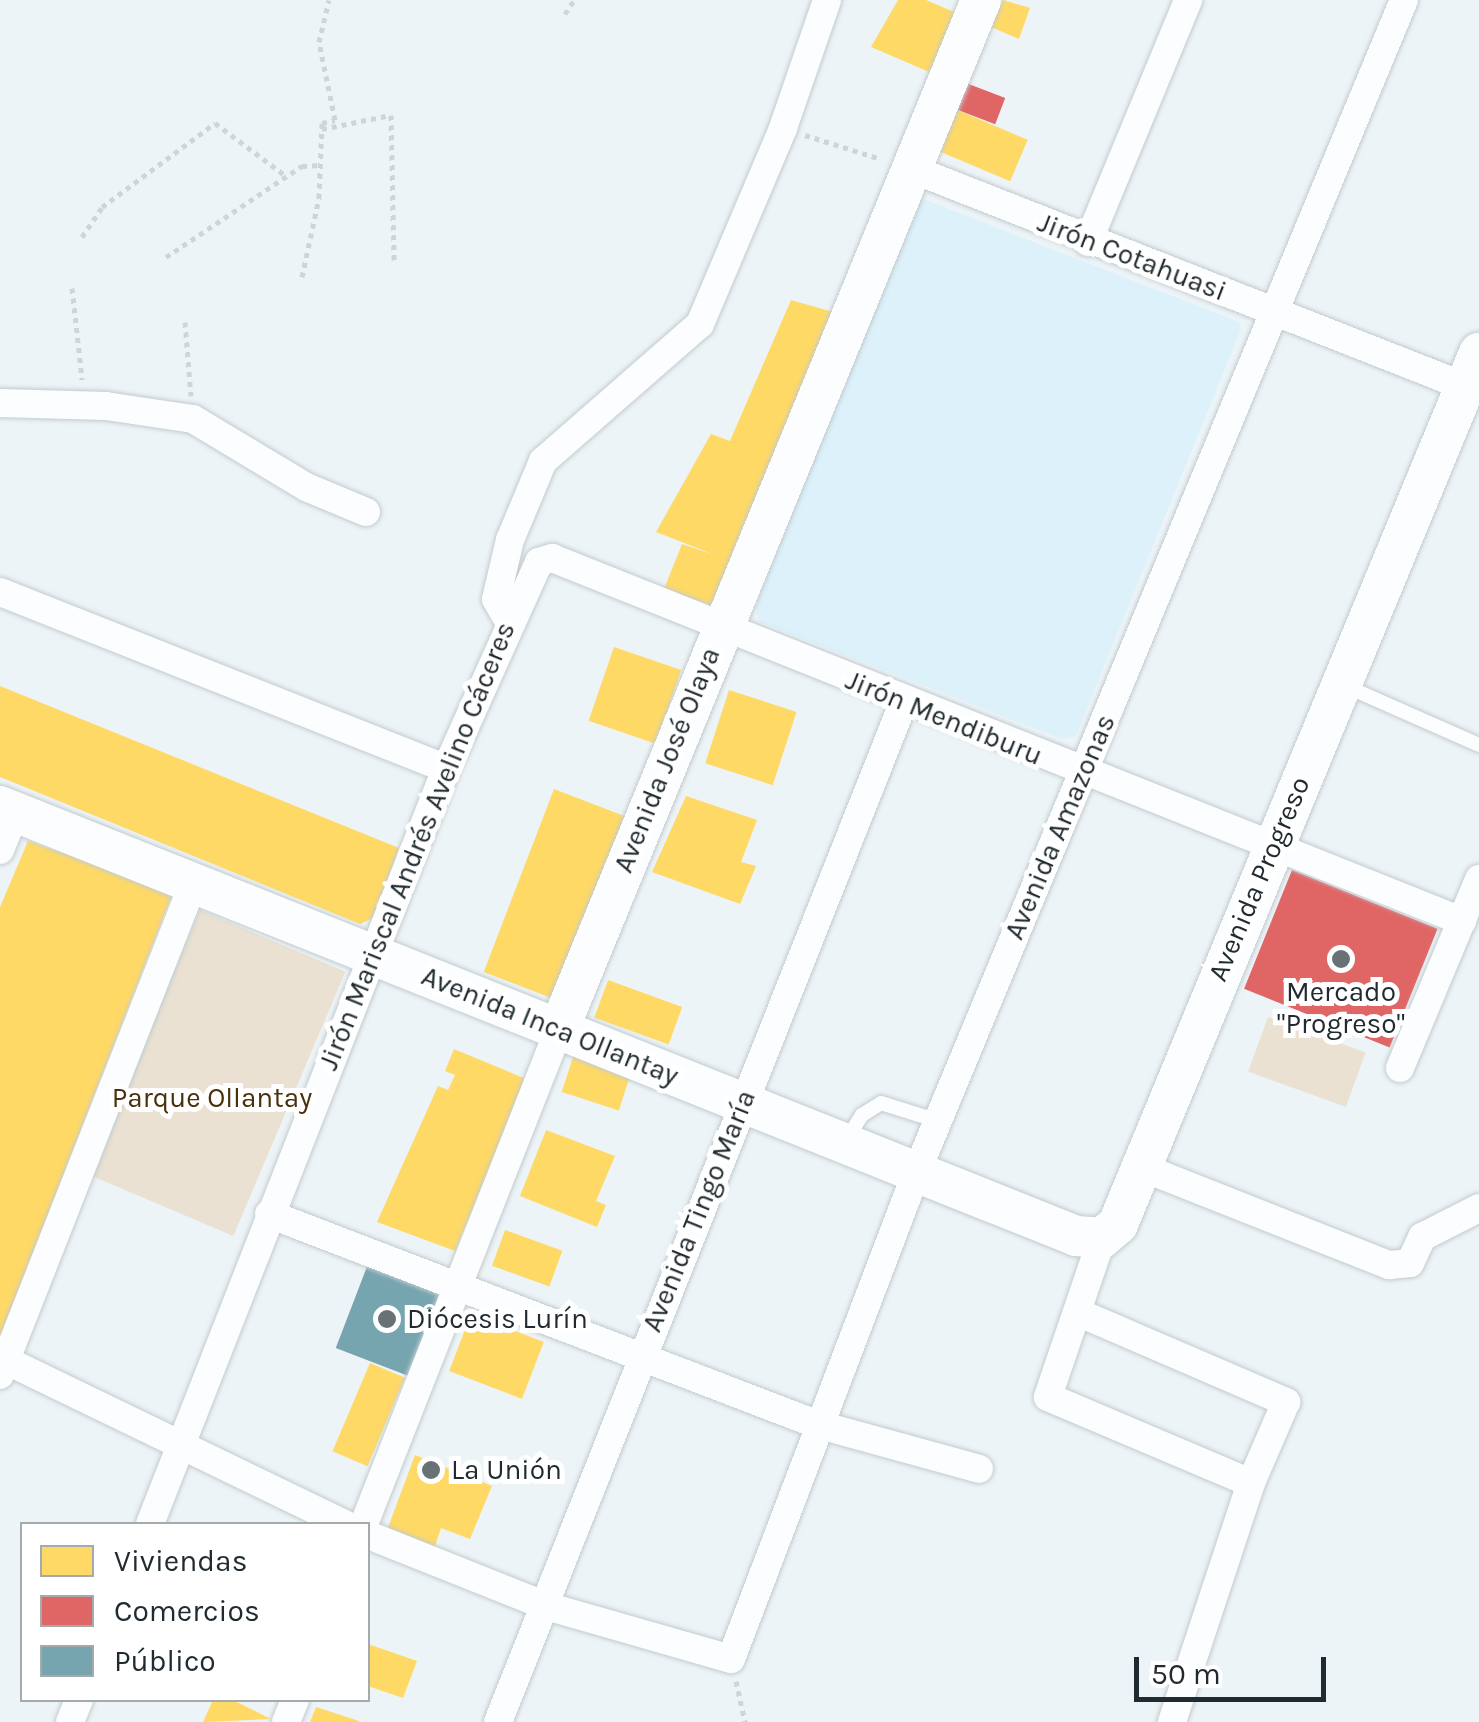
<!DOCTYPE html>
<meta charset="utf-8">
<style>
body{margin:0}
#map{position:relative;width:1479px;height:1722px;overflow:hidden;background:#edf4f7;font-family:Karla,sans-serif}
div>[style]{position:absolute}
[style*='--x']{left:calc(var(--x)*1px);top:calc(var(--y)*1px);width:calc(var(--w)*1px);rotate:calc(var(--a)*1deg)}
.built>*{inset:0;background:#dcf1fa}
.green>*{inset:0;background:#eae1d3;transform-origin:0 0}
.homes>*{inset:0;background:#ffd966;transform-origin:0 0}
.shops>*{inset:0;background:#e06666;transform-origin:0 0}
.public>*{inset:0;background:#76a5af;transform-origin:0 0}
.path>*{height:5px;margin-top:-2.5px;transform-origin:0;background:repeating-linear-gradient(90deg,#d1d4d5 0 5px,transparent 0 10px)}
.roads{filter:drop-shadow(0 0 2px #c2cbcf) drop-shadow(0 0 2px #c2cbcf)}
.lane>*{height:14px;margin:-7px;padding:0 7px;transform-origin:7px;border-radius:7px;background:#fcfdfe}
.street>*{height:28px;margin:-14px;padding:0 14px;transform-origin:14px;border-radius:14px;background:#fcfdfe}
.secondary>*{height:40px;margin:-20px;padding:0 20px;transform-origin:20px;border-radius:20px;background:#fcfdfe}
.dots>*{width:28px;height:28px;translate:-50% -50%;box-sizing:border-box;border:5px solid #fff;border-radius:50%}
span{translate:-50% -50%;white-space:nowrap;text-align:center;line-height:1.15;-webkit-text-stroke:10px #fff;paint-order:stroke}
.street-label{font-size:28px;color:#1f2b30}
.poi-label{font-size:28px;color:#1f2b30}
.left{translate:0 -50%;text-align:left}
.park-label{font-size:28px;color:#49310c}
.legend{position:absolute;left:20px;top:1522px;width:350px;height:180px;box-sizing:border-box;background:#fff;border:2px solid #a5aaac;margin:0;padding:12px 18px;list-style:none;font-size:30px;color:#1f2b30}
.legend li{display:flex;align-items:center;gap:20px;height:50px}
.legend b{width:50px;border:2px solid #a5aaac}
.scale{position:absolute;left:1134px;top:1657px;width:192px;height:45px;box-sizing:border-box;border:5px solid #1f2b30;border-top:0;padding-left:12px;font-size:30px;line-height:35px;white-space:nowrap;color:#1f2b30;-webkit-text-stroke:8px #fff;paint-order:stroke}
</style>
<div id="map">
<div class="built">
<div style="clip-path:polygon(918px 197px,1239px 322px,1241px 329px,1076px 736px,1062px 739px,760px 622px,755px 607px)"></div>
</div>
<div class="green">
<div style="left:200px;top:910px;width:158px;height:287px;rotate:23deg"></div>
<div style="left:1268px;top:1017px;width:104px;height:58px;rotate:20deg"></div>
</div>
<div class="homes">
<div style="clip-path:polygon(898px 0,926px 0,961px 15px,934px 74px,871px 47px)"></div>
<div style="clip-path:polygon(1003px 0,1030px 8px,1019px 39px,991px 27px)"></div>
<div style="left:955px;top:109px;width:79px;height:45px;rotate:23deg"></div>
<div style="clip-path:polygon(791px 300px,840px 314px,714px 606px,664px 589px,682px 544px,715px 555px,656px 532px,711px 434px,730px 441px)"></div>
<div style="left:614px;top:647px;width:71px;height:78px;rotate:19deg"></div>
<div style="clip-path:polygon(0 686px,399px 848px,373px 918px,360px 924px,0 777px)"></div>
<div style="left:729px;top:690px;width:71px;height:77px;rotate:18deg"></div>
<div style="left:554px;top:789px;width:76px;height:196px;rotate:21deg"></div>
<div style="clip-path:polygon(686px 796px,757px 820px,741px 862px,756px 866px,740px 904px,652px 872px)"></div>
<div style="clip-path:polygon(28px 841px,173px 892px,0 1337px,0 907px)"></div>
<div style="left:608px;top:980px;width:79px;height:40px;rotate:20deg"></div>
<div style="clip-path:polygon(454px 1049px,526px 1079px,455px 1251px,377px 1222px,438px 1086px,448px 1090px,455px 1075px,445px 1071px)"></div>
<div style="left:575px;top:1051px;width:60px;height:43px;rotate:18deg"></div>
<div style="clip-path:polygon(546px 1130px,615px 1156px,596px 1201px,606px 1205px,597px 1227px,520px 1196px)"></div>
<div style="left:505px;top:1230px;width:61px;height:38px;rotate:20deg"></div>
<div style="left:471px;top:1314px;width:78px;height:61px;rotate:21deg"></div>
<div style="left:370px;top:1363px;width:38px;height:96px;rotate:23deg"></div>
<div style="clip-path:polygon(415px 1455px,492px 1486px,470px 1539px,441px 1528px,433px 1552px,386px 1533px)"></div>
<div style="clip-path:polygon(368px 1644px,417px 1661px,403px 1698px,368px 1686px)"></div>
<div style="clip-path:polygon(213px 1700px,233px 1700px,271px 1719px,203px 1722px)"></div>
<div style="clip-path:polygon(316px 1707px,359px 1721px,359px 1722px,310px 1722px)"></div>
</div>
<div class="shops">
<div style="left:966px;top:83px;width:42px;height:28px;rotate:21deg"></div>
<div style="left:1292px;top:870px;width:157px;height:128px;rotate:22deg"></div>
</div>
<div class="public">
<div style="left:368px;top:1264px;width:78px;height:90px;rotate:21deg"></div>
</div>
<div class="path">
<div style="--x:565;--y:14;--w:17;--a:-57"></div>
<div style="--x:322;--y:129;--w:70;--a:-11.5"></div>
<div style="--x:391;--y:115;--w:149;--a:88.8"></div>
<div style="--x:805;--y:135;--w:80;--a:17.5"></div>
<div style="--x:82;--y:237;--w:36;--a:-56"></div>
<div style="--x:102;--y:207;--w:141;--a:-36.6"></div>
<div style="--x:215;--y:123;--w:89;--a:36.7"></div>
<div style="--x:166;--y:257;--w:164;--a:-33.8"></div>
<div style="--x:302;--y:166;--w:18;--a:-3"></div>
<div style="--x:302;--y:277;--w:81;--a:-77.9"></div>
<div style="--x:319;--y:198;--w:75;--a:-87.7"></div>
<div style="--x:322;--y:123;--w:13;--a:-13"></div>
<div style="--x:335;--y:120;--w:80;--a:-101.6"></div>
<div style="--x:319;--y:42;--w:43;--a:-76.6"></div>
<div style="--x:72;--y:288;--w:92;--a:83.7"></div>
<div style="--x:185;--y:322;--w:74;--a:85.4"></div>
<div style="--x:736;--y:1681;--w:42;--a:77.6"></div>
</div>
<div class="roads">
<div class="lane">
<div style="--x:1343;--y:685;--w:149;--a:23.8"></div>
<div style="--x:845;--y:1142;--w:32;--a:-58"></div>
<div style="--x:862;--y:1115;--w:22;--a:-32"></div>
<div style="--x:881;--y:1103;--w:60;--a:17.5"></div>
</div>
<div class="street">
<div style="--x:912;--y:169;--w:609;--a:21.47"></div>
<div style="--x:1088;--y:242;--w:262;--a:-67.5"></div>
<div style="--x:0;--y:403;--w:106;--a:1.6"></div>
<div style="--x:106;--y:406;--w:88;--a:8.5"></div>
<div style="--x:193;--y:419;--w:132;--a:31"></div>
<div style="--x:306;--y:487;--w:65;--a:22.6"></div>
<div style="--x:0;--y:592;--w:480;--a:21.6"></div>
<div style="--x:508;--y:620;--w:24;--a:-120"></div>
<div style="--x:496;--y:599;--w:61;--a:-76.7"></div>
<div style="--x:510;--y:540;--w:86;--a:-67.3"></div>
<div style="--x:543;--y:461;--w:208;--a:-41.1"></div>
<div style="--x:700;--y:324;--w:213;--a:-67"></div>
<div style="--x:783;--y:128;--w:135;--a:-71"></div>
<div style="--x:0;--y:850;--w:40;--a:-68"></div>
<div style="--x:1400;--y:1068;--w:205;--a:-67.3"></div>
<div style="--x:1141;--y:1167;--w:267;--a:21.6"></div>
<div style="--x:1389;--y:1265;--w:21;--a:-5"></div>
<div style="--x:1410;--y:1263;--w:29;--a:-65"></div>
<div style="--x:1422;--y:1237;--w:64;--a:-27"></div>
<div style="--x:269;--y:1214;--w:586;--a:21"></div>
<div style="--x:816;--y:1424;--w:169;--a:15.4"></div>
<div style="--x:1102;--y:1238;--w:168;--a:108.8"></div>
<div style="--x:1048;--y:1397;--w:220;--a:23"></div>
<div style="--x:1077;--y:1312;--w:228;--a:23.3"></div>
<div style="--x:1286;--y:1402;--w:88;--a:113.4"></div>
<div style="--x:1251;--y:1483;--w:252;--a:108.3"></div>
<div style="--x:5;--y:1360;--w:377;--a:25.8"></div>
<div style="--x:0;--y:1375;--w:528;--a:-68.54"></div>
<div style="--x:150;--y:1524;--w:811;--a:-68.59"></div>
<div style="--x:446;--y:769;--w:227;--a:-65.8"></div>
<div style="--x:539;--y:562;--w:14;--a:-17"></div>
<div style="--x:552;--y:558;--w:980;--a:21.75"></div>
<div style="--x:364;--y:1524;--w:532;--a:-68.5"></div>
<div style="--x:368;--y:1535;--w:192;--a:21.7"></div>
<div style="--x:546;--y:1606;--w:192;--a:16"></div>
<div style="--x:731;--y:1659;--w:522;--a:-69.14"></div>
<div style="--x:917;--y:1171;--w:1268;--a:-67.42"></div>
<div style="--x:70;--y:1722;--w:24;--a:-68"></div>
<div style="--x:286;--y:1722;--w:24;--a:-68"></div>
<div style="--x:498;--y:1722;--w:1099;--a:-68.31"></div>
</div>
<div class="secondary">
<div style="--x:0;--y:806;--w:1159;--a:21.78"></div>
<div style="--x:1076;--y:1236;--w:26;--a:4"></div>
<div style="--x:1102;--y:1238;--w:21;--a:-41"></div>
<div style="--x:1118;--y:1224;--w:943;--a:-67.49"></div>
<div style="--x:559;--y:1029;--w:1112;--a:-67.7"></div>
</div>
</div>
<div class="dots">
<div style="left:1341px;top:959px;background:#677176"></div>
<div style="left:387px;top:1319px;background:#677176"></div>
<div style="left:431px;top:1470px;background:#677176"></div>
</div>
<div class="street-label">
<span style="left:1132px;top:257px;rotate:21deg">Jirón Cotahuasi</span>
<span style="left:944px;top:718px;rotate:22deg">Jirón Mendiburu</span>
<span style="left:667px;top:760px;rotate:-68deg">Avenida José Olaya</span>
<span style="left:1060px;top:827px;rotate:-67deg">Avenida Amazonas</span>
<span style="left:417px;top:846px;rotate:-68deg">Jirón Mariscal Andrés Avelino Cáceres</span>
<span style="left:1259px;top:879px;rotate:-67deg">Avenida Progreso</span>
<span style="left:550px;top:1026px;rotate:22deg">Avenida Inca Ollantay</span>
<span style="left:699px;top:1211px;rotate:-68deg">Avenida Tingo María</span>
</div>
<div class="poi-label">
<span style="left:1341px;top:1008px">Mercado<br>"Progreso"</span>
<span class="left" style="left:407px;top:1319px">Diócesis Lurín</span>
<span class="left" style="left:451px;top:1470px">La Unión</span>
</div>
<div class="park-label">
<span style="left:212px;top:1098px">Parque Ollantay</span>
</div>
<ul class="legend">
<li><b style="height:28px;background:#ffd966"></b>Viviendas</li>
<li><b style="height:28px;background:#e06666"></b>Comercios</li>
<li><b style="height:28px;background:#76a5af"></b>Público</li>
</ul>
<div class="scale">50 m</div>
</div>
